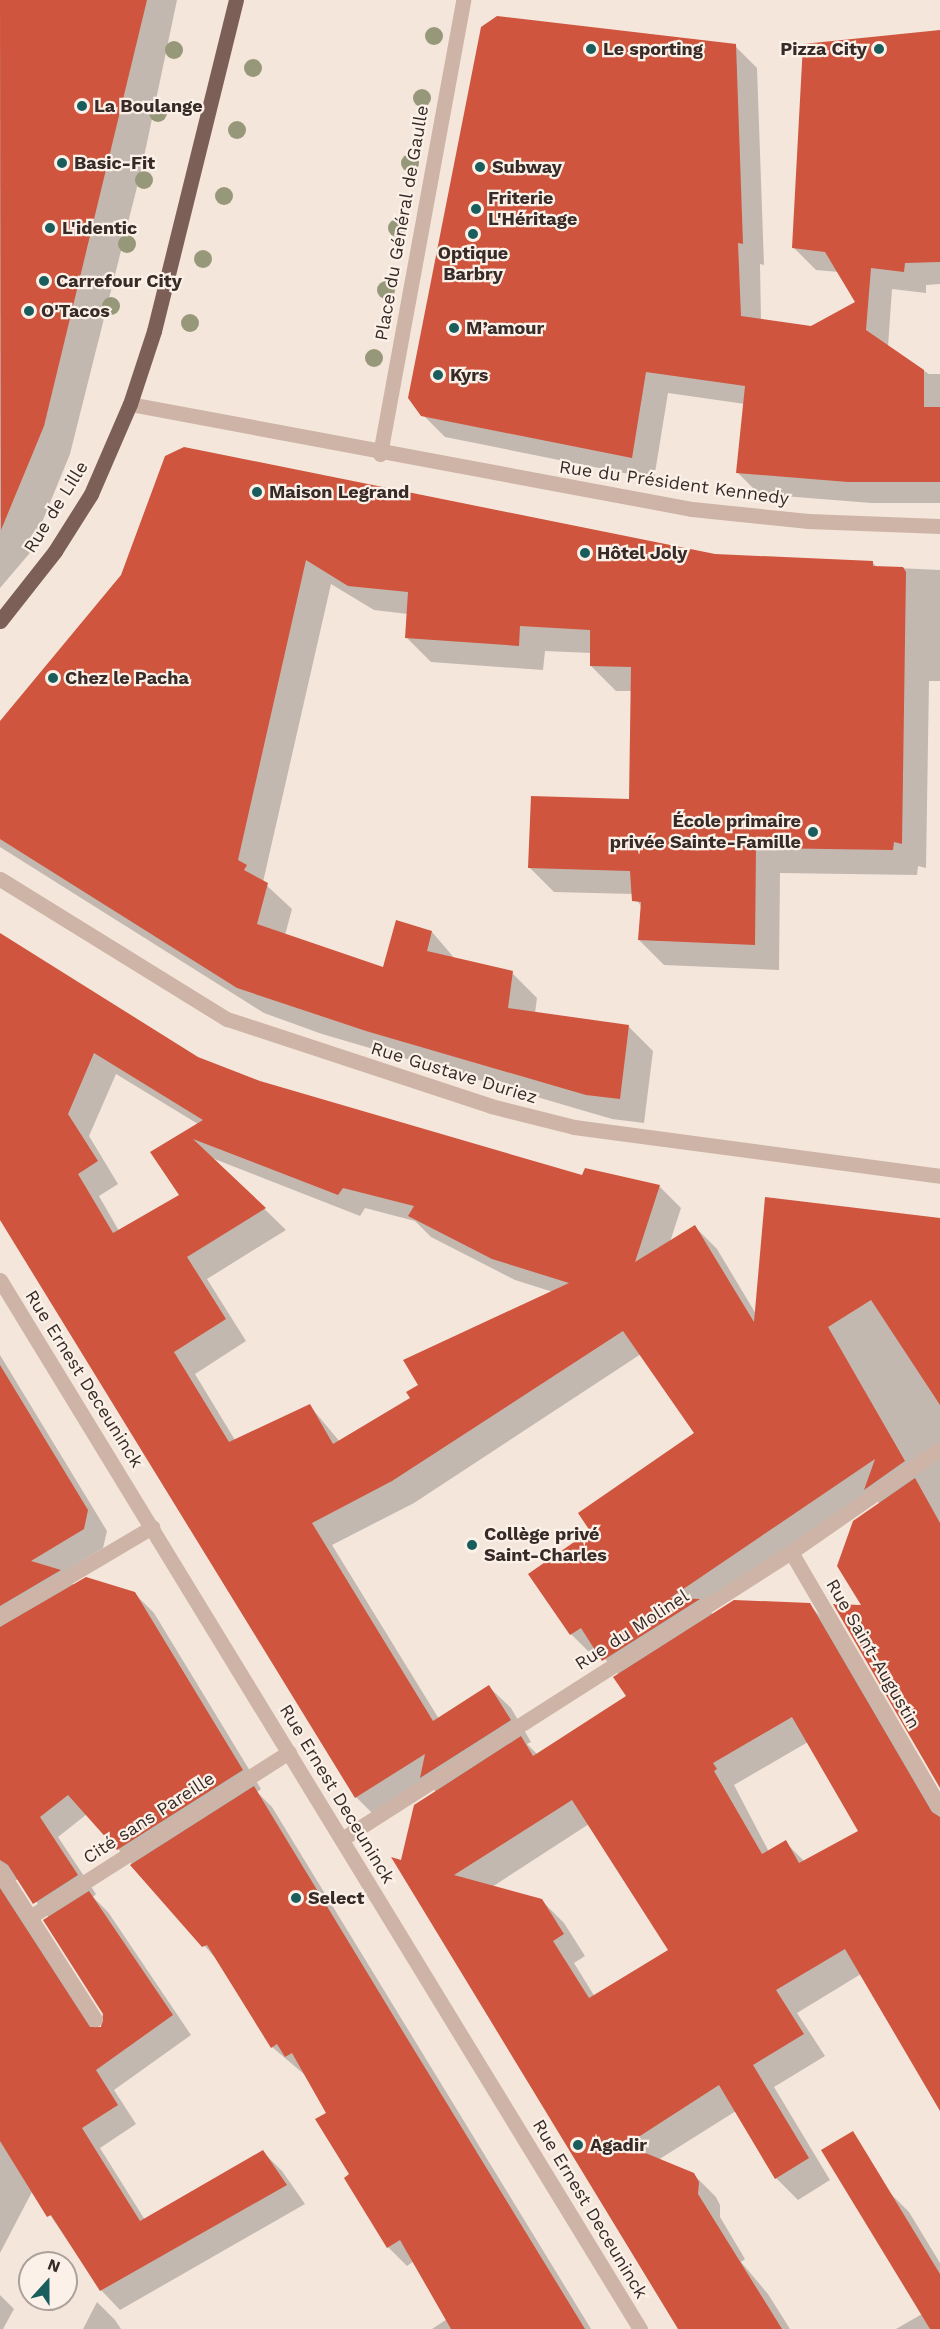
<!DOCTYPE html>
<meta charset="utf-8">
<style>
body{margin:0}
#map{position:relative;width:940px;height:2329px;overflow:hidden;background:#f4e6db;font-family:"Work Sans",sans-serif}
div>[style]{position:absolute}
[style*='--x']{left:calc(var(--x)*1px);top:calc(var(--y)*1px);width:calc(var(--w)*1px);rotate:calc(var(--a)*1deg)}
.shadow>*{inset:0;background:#0003}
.building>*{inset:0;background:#cf553e}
.minor>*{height:15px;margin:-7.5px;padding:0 7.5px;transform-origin:7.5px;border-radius:7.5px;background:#cdb4a6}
.major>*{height:15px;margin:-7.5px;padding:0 7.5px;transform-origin:7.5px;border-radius:7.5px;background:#7c6057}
.trees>*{width:18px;height:18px;margin:-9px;border-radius:50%;background:#979879}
.dots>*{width:16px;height:16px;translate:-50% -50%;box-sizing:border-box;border:3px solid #fbf1e8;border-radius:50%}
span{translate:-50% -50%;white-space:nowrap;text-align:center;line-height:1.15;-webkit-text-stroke:4.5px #fbf1e8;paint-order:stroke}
.poi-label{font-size:18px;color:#382b27;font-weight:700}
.left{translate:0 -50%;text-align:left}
.right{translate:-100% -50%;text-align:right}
.street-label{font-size:18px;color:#382b27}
.north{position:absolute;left:18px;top:2251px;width:60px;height:60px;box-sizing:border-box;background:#fbf1e8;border:2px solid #ada29b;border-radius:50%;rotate:21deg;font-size:16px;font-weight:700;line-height:24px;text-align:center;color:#382b27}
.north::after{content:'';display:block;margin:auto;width:21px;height:27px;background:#195d5c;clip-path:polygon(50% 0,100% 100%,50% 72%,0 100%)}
</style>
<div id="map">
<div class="shadow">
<div style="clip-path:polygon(0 0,177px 0,141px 171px,70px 454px,29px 554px,0 588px)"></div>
<div style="clip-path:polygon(940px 32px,940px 284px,926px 285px,926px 293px,892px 289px,888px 347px,929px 374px,940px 374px,940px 503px,871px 503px,759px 494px,737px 472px,745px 404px,668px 393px,654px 479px,445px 437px,423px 415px,735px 46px,757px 68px,764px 265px,760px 264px,761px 321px,812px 328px,857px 303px,839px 272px,816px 270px,794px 248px)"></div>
<div style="clip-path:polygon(167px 457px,715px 556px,872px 562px,877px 567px,940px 570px,940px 681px,929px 681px,926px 868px,918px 866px,917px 875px,780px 873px,779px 970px,664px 965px,639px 940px,642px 908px,633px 894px,554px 892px,529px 867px,631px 800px,632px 691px,616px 691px,591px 666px,591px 653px,545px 651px,543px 670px,431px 662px,406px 637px,408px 614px,374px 610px,331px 584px,263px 882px,292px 909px,285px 935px,384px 969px,432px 932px,456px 960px,512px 973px,537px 998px,535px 1013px,628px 1026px,653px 1051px,644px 1123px,612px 1119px,322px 1034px,264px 1013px,0 847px,0 724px,123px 576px)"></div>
<div style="clip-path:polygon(evenodd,0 934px,197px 1059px,259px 1082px,583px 1177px,659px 1186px,681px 1208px,670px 1242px,695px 1227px,717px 1249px,756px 1314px,940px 1219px,940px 1785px,863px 1607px,880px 1504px,872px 1495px,707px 1608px,714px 1615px,809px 1605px,831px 1627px,940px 1813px,940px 2099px,861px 1974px,797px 2013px,825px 2056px,774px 2087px,830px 2180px,798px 2200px,776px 2178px,736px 2111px,658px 2160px,693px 2174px,716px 2197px,720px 2205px,720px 2217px,745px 2259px,741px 2262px,768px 2294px,790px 2329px,680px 2329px,402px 1861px,436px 1792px,430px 1786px,378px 1819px,356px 1797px,0 1218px,0 934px,116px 1074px,198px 1124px,152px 1153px,181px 1196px,119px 1231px,99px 1196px,118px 1184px,89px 1136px,116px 1074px,0 934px,212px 1158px,360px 1216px,365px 1208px,415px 1221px,431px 1237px,515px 1280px,553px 1292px,413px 1398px,340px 1442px,310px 1406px,235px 1440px,195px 1374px,246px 1341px,207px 1279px,286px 1230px,212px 1158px,0 934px,641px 1354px,696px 1434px,592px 1531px,530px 1574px,571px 1634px,593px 1656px,599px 1652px,619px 1675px,628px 1696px,538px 1755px,527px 1744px,531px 1742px,511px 1708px,489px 1687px,439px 1719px,332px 1545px,414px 1503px,641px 1354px,0 934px,808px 1742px,860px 1831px,805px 1862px,785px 1842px,769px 1852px,734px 1785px,808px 1742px,0 934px,589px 1824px,670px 1950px,595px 1997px,574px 1963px,585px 1956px,564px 1923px,542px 1901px,492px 1887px,589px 1824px)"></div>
<div style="clip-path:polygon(evenodd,0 1355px,107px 1531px,103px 1548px,62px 1573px,75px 1586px,134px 1593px,154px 1613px,261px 1789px,257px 1792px,272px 1807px,591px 2329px,432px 2329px,447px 2319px,414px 2261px,407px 2266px,388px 2247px,351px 2174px,328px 2113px,305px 2075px,272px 2047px,219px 1962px,87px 1814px,58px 1837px,96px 1894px,93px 1897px,108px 1912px,191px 2035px,114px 2090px,136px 2124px,100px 2148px,145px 2220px,263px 2152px,282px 2171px,305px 2204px,120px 2310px,101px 2290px,33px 2190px,0 2253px,0 1355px,15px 1880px,19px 1880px,49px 1918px,105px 2014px,102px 2028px,96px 2029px,9px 1891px,15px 1880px)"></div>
<div style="clip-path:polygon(887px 2190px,909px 2212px,940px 2263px,940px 2329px,896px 2329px,922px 2314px)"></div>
<div style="clip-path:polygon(0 2295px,14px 2309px,3px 2329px,0 2329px)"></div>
<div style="clip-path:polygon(97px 2302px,115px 2320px,121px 2329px,83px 2329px)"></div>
</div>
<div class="building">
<div style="clip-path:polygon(0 0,147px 0,44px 426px,1px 530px)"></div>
<div style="clip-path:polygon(497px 16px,736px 44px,743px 244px,738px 243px,741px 316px,811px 326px,855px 302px,825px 252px,792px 248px,803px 44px,940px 30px,940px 262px,905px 263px,904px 272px,871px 268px,866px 330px,924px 370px,924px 407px,940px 407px,940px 482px,848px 482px,736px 473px,745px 386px,646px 372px,632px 458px,421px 416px,408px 398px,481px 27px)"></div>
<div style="clip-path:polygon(184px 447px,715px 554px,873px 561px,873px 566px,903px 567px,906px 572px,902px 844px,894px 842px,893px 850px,756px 848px,755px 945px,638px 940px,641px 902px,632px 901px,630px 871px,528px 868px,531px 796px,629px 799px,631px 667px,590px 666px,590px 630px,520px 626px,519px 646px,405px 638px,408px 592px,348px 586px,306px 560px,238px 860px,247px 865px,244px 870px,268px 883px,257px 924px,383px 967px,396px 920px,432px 931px,427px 951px,513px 971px,508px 1008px,629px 1025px,620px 1099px,586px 1095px,366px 1031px,237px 988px,0 839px,0 721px,121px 575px,165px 456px)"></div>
<div style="clip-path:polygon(evenodd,0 933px,198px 1057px,260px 1081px,582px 1175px,585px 1168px,660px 1185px,635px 1262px,695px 1225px,754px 1322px,765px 1197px,940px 1218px,940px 1405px,871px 1300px,828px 1327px,905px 1461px,864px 1490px,875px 1459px,670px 1598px,700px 1599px,602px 1661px,581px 1628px,570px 1635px,528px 1574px,590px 1531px,578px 1513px,694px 1433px,623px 1331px,392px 1481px,312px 1523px,433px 1721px,489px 1685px,511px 1720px,420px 1778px,425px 1754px,355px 1798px,0 1220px,0 933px,94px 1053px,203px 1120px,150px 1152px,179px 1195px,113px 1233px,78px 1174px,98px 1161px,68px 1114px,94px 1053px,0 933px,193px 1139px,338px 1195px,343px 1188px,414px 1206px,408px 1216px,492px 1259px,569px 1283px,403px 1360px,418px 1385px,406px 1392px,410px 1398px,333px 1444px,310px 1404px,229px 1442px,174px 1352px,226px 1319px,187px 1257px,266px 1208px,193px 1139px)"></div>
<div style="clip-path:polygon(0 1365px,88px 1510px,84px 1529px,31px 1561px,61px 1570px,0 1606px)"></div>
<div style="clip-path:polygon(915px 1478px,940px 1523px,940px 1788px,833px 1604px,861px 1605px,837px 1566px,853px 1521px)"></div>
<div style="clip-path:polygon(86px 1577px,135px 1592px,243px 1770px,117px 1850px,68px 1795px,40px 1817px,78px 1875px,33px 1904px,8px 1865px,0 1860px,0 1627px)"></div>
<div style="clip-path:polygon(evenodd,734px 1600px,810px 1603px,932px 1812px,940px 1817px,940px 2111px,845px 1949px,776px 1990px,804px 2034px,753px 2065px,809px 2158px,775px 2179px,719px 2085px,626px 2145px,694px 2173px,699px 2182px,698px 2194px,782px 2329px,678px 2329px,391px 1857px,401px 1860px,414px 1805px,521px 1736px,533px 1756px,626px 1696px,613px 1677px,734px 1600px,792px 1717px,858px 1831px,799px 1863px,786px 1840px,762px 1854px,714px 1771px,717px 1769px,713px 1763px,792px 1717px,734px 1600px,572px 1800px,668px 1950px,589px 1998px,553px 1941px,564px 1934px,542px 1899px,454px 1875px,572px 1800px)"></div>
<div style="clip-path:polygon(254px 1786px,405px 2035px,585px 2329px,451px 2329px,400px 2240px,387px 2248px,344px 2178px,349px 2174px,315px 2119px,326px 2113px,292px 2053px,285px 2057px,277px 2044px,271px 2048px,207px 1945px,202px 1947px,130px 1865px)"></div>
<div style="clip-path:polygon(0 1888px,90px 2027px,101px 2027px,103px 2014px,43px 1920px,89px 1891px,173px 2015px,96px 2070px,118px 2105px,82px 2128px,140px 2221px,263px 2150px,287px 2185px,100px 2291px,51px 2215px,47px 2217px,0 2141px)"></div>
<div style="clip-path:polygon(853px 2131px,940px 2274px,940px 2329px,930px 2329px,821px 2150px)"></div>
</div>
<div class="minor">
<div style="--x:130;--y:404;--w:572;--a:10.58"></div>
<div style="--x:692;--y:509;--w:117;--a:5.9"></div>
<div style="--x:808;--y:521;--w:132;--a:2.2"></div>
<div style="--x:380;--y:454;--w:462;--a:-79.6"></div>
<div style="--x:0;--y:879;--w:267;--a:31.7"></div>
<div style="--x:227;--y:1019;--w:278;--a:18.2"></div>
<div style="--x:491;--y:1106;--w:86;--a:14.2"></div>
<div style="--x:574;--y:1127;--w:369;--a:7.6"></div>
<div style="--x:0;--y:1280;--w:1229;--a:58.61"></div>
<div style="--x:791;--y:1552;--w:295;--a:59.7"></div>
<div style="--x:0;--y:1617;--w:177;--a:-30.6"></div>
<div style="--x:342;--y:1839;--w:533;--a:-32.59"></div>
<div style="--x:791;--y:1552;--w:181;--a:-34.7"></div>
<div style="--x:0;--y:1870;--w:177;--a:57.5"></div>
<div style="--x:30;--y:1917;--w:307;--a:-32.5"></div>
</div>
<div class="major">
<div style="--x:0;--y:621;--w:89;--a:-51.8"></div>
<div style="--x:55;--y:551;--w:67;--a:-57.7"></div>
<div style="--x:91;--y:494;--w:98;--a:-66.6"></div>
<div style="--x:130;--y:404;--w:77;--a:-71.8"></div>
<div style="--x:154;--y:331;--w:341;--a:-76.1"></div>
</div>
<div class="trees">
<div style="left:434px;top:36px"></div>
<div style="left:174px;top:50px"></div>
<div style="left:253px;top:68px"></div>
<div style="left:422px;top:98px"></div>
<div style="left:158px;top:113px"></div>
<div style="left:237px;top:130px"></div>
<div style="left:410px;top:163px"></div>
<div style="left:144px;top:180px"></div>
<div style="left:224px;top:196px"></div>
<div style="left:397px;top:228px"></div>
<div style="left:127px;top:244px"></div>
<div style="left:203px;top:259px"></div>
<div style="left:386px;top:290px"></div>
<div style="left:111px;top:306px"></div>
<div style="left:190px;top:323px"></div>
<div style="left:374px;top:358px"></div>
</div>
<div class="dots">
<div style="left:591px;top:49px;background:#195d5c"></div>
<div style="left:879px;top:49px;background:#195d5c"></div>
<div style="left:82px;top:106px;background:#195d5c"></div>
<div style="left:62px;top:163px;background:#195d5c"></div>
<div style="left:480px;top:167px;background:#195d5c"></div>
<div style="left:476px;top:209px;background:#195d5c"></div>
<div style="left:50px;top:228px;background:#195d5c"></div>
<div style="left:473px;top:234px;background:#195d5c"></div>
<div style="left:44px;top:281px;background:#195d5c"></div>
<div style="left:29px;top:311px;background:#195d5c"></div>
<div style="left:454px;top:328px;background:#195d5c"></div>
<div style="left:438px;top:375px;background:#195d5c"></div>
<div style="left:257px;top:492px;background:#195d5c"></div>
<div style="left:585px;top:553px;background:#195d5c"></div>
<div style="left:53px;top:678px;background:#195d5c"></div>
<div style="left:813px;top:832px;background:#195d5c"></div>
<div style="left:472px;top:1545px;background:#195d5c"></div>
<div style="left:296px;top:1898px;background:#195d5c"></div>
<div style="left:578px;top:2145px;background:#195d5c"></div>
</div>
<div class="poi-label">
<span class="left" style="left:603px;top:49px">Le sporting</span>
<span class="right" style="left:867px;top:49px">Pizza City</span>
<span class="left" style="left:94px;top:106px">La Boulange</span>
<span class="left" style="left:74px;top:163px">Basic-Fit</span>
<span class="left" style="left:492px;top:167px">Subway</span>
<span class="left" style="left:488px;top:209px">Friterie<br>L'Héritage</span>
<span class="left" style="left:62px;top:228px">L'identic</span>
<span style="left:473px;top:264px">Optique<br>Barbry</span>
<span class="left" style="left:56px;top:281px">Carrefour City</span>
<span class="left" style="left:41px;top:311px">O'Tacos</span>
<span class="left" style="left:466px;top:328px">M’amour</span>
<span class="left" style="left:450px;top:375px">Kyrs</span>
<span class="left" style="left:269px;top:492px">Maison Legrand</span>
<span class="left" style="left:597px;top:553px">Hôtel Joly</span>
<span class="left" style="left:65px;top:678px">Chez le Pacha</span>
<span class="right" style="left:801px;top:832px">École primaire<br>privée Sainte-Famille</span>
<span class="left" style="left:484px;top:1545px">Collège privé<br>Saint-Charles</span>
<span class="left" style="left:308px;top:1898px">Select</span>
<span class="left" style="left:590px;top:2145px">Agadir</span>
</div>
<div class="street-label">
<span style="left:402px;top:223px;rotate:-80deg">Place du Général de Gaulle</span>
<span style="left:674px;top:483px;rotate:8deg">Rue du Président Kennedy</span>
<span style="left:56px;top:507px;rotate:-58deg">Rue de Lille</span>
<span style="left:454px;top:1073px;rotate:17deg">Rue Gustave Duriez</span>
<span style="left:84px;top:1379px;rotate:58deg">Rue Ernest Deceuninck</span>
<span style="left:632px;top:1630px;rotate:-33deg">Rue du Molinel</span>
<span style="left:873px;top:1654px;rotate:60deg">Rue Saint-Augustin</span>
<span style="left:337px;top:1794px;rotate:59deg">Rue Ernest Deceuninck</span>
<span style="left:149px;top:1818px;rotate:-33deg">Cité sans Pareille</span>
<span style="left:590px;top:2209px;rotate:59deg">Rue Ernest Deceuninck</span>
</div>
<div class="north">N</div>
</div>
